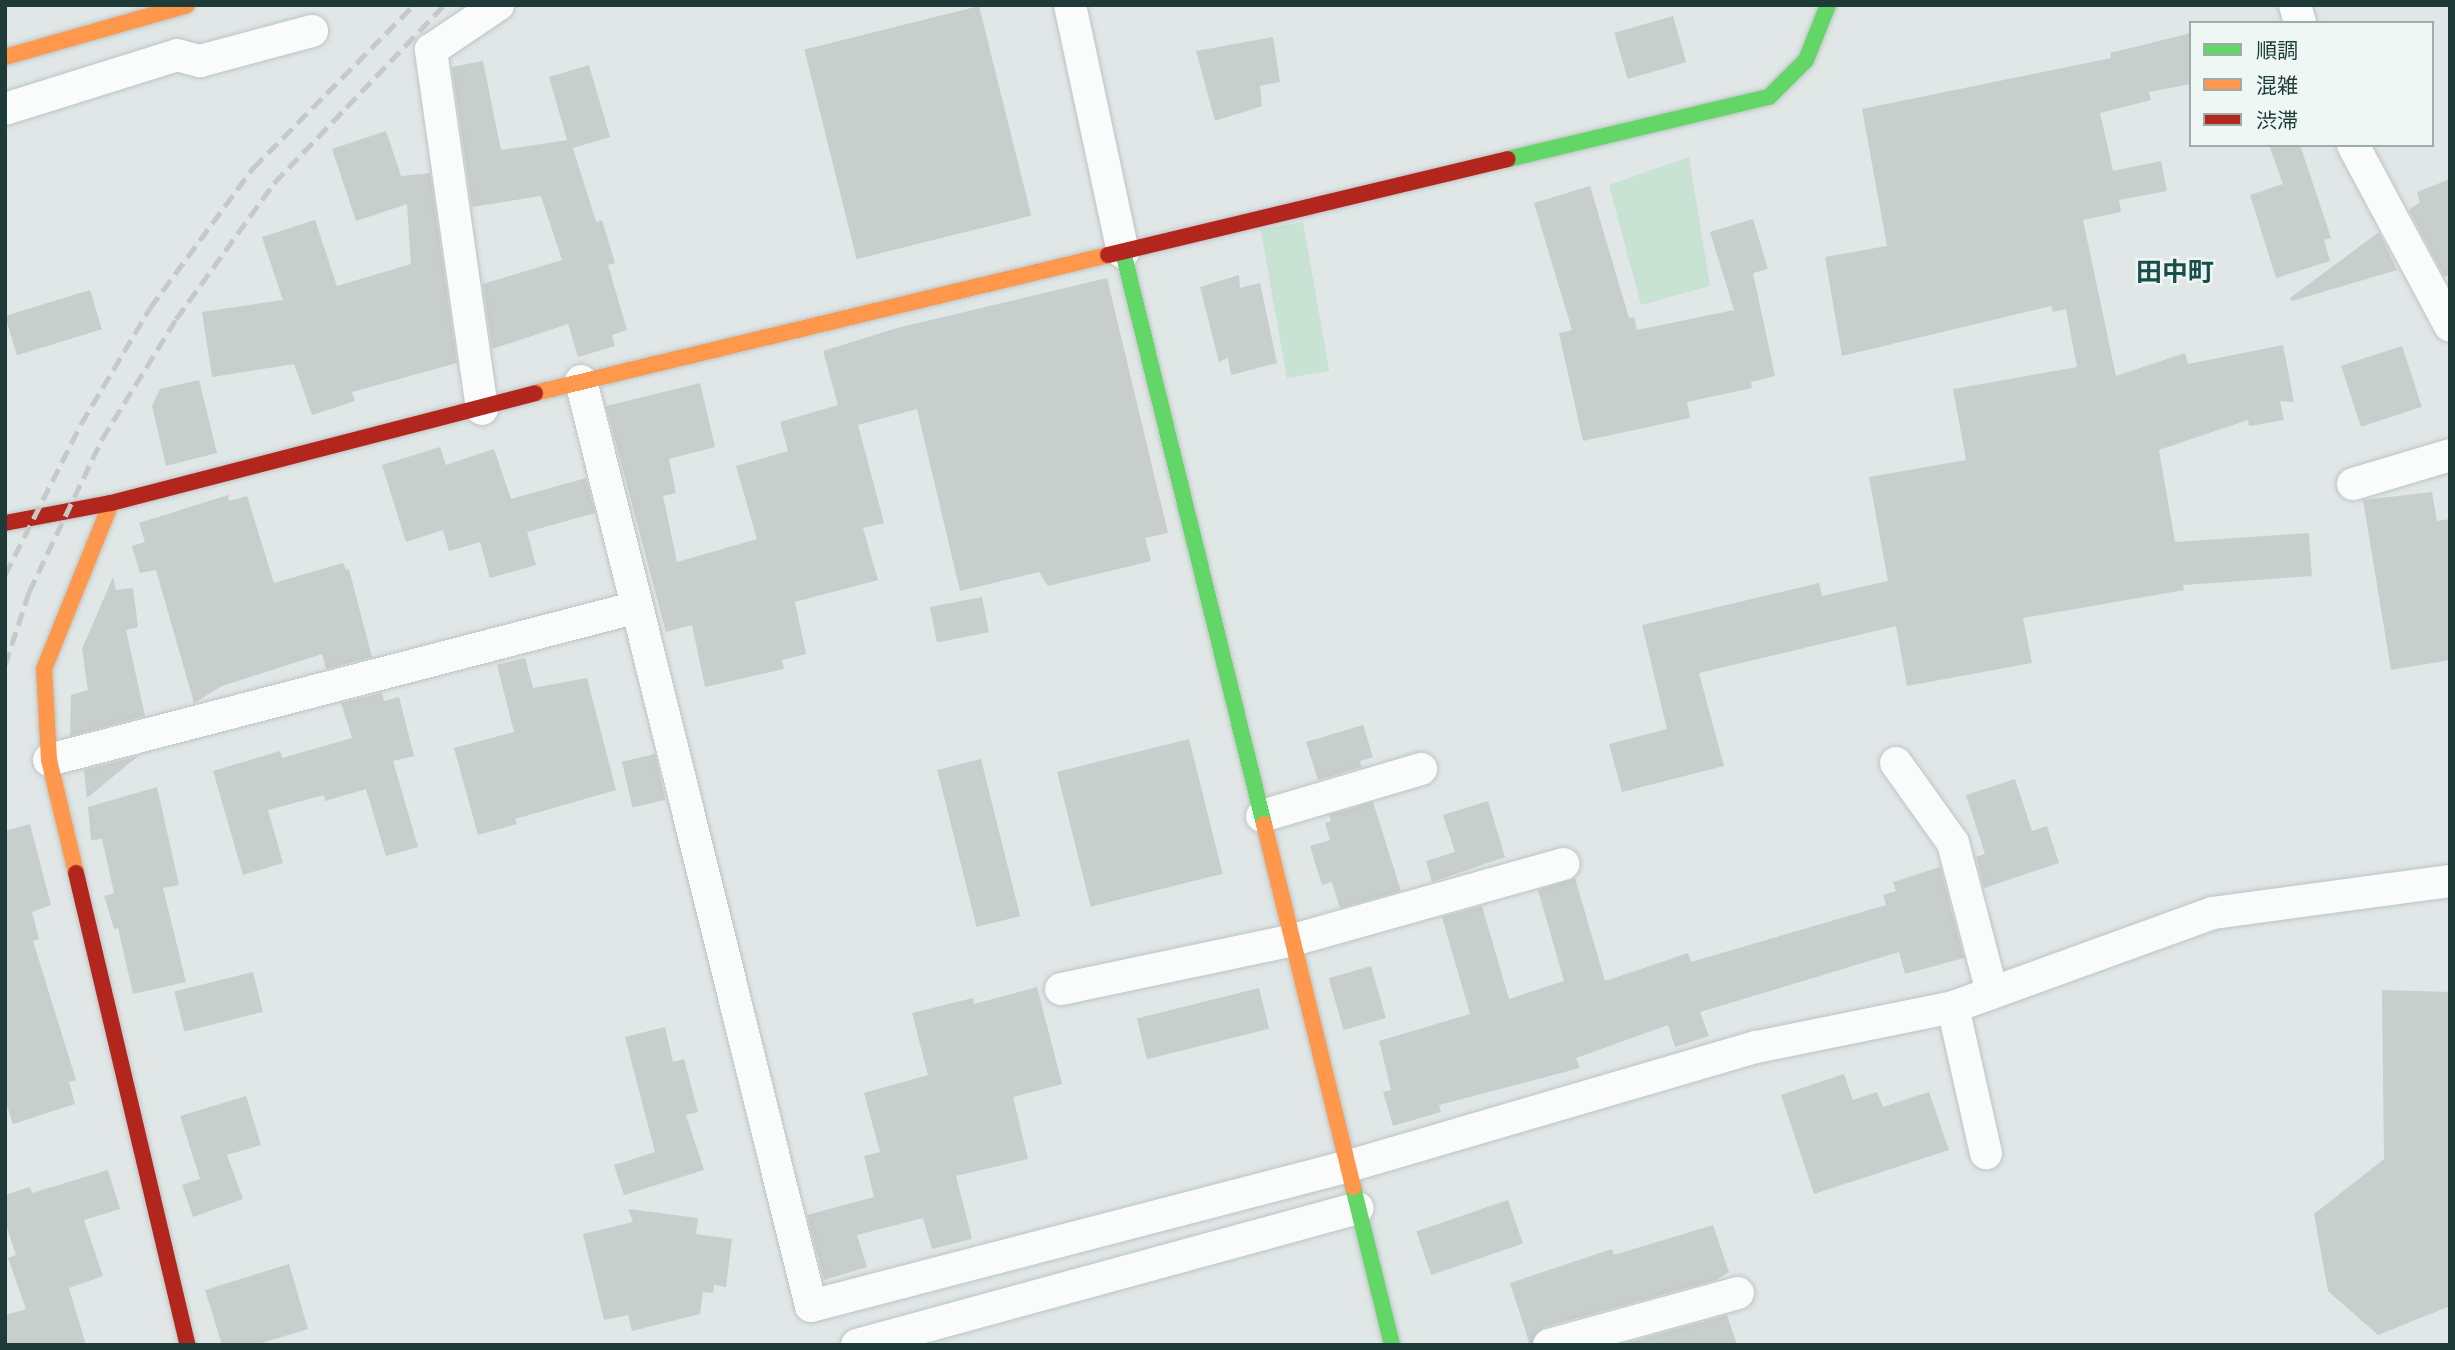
<!DOCTYPE html>
<meta charset="utf-8">
<style>
body{margin:0}
#map{position:relative;width:2455px;height:1350px;overflow:hidden;background:#e0e7e6;font-family:"Archivo Narrow","Noto Sans JP",sans-serif}
div>[style]{position:absolute}
[style*='--x']{left:calc(var(--x)*1px);top:calc(var(--y)*1px);width:calc(var(--w)*1px);rotate:calc(var(--a)*1deg)}
.green>*{inset:0;background:#c8e2d4;transform-origin:0 0}
.building>*{inset:0;background:#c7cecc;transform-origin:0 0}
.roads{filter:drop-shadow(0 0 2px #bdc4c3) drop-shadow(0 0 2px #bdc4c3)}
.street>*{height:32px;margin:-16px;padding:0 16px;transform-origin:16px;border-radius:16px;background:#fafbfb}
.fast>*{height:16px;margin:-8px;padding:0 8px;transform-origin:8px;border-radius:8px;background:#63d668}
.slow>*{height:16px;margin:-8px;padding:0 8px;transform-origin:8px;border-radius:8px;background:#ff974d}
.jam>*{height:16px;margin:-8px;padding:0 8px;transform-origin:8px;border-radius:8px;background:#b3261e}
.rail>*{height:5px;margin-top:-2.5px;transform-origin:0;background:repeating-linear-gradient(90deg,#c5cac9 0 14px,transparent 0 21px)}
span{translate:-50% -50%;white-space:nowrap;text-align:center;line-height:1.15;-webkit-text-stroke:5px #eef7f4;paint-order:stroke}
.quarter-label{font-size:26px;color:#194e4a;font-weight:700}
.frame{position:absolute;inset:0;border:7px solid #1e3b38;pointer-events:none}
.legend{position:absolute;left:2189px;top:21px;width:245px;height:126px;box-sizing:border-box;background:#eef7f4;border:2px solid #9baca9;margin:0;padding:9px 12px;list-style:none;font-size:21px;color:#1e3b38}
.legend li{display:flex;align-items:center;gap:14px;height:35px}
.legend b{width:35px;border:2px solid #9baca9}
</style>
<div id="map">
<div class="green">
<div style="clip-path:polygon(1689px 157px,1710px 286px,1641px 305px,1609px 185px)"></div>
<div style="left:1303px;top:222px;width:151px;height:43px;rotate:80deg"></div>
</div>
<div class="building">
<div style="left:979px;top:6px;width:216px;height:180px;rotate:76deg"></div>
<div style="left:1673px;top:16px;width:48px;height:61px;rotate:74deg"></div>
<div style="clip-path:polygon(2191px 33px,2191px 84px,2149px 92px,2151px 100px,2100px 113px,2113px 171px,2161px 161px,2167px 191px,2119px 200px,2121px 212px,2083px 220px,2116px 376px,2185px 353px,2188px 364px,2283px 345px,2294px 402px,2280px 401px,2284px 420px,2249px 426px,2248px 420px,2159px 450px,2175px 542px,2309px 533px,2312px 576px,2183px 585px,2184px 590px,2023px 618px,2032px 663px,1907px 686px,1896px 626px,1699px 673px,1724px 766px,1622px 792px,1609px 744px,1667px 729px,1642px 625px,1819px 583px,1822px 596px,1888px 581px,1869px 477px,1966px 460px,1953px 389px,2077px 367px,2066px 309px,2053px 312px,2051px 306px,1842px 356px,1825px 257px,1887px 246px,1862px 109px,2111px 58px,2110px 53px)"></div>
<div style="clip-path:polygon(1273px 37px,1280px 82px,1260px 86px,1262px 106px,1215px 121px,1196px 51px)"></div>
<div style="clip-path:polygon(483px 61px,501px 150px,567px 140px,549px 77px,589px 65px,610px 137px,573px 148px,596px 222px,602px 220px,615px 263px,608px 265px,627px 330px,612px 335px,615px 346px,578px 357px,568px 324px,492px 349px,483px 284px,562px 260px,541px 196px,472px 207px,452px 67px)"></div>
<div style="clip-path:polygon(386px 131px,401px 176px,430px 173px,457px 363px,352px 392px,355px 401px,312px 415px,294px 364px,212px 377px,202px 312px,283px 300px,262px 237px,315px 220px,337px 286px,411px 264px,407px 204px,356px 221px,332px 149px)"></div>
<div style="clip-path:polygon(2269px 145px,2300px 145px,2331px 238px,2324px 240px,2330px 261px,2276px 278px,2250px 195px,2283px 184px)"></div>
<div style="clip-path:polygon(2450px 179px,2450px 276px,2444px 276px,2409px 210px,2420px 202px,2417px 192px)"></div>
<div style="clip-path:polygon(1590px 186px,1629px 318px,1634px 317px,1637px 330px,1734px 310px,1710px 232px,1753px 219px,1768px 269px,1753px 273px,1775px 376px,1751px 382px,1752px 388px,1687px 402px,1690px 418px,1583px 441px,1559px 333px,1572px 330px,1534px 203px)"></div>
<div style="clip-path:polygon(2379px 232px,2397px 270px,2292px 301px,2290px 298px)"></div>
<div style="clip-path:polygon(1239px 275px,1240px 288px,1260px 283px,1277px 363px,1231px 375px,1228px 358px,1219px 362px,1200px 287px)"></div>
<div style="clip-path:polygon(1107px 278px,1168px 533px,1145px 538px,1151px 561px,1048px 586px,1039px 572px,960px 591px,917px 409px,858px 425px,884px 523px,863px 528px,878px 580px,795px 602px,806px 654px,782px 660px,784px 669px,705px 687px,692px 625px,666px 632px,606px 406px,700px 383px,715px 447px,669px 459px,676px 493px,663px 496px,677px 562px,757px 539px,736px 466px,788px 451px,780px 422px,838px 405px,823px 351px,897px 328px)"></div>
<div style="left:90px;top:290px;width:41px;height:89px;rotate:73deg"></div>
<div style="left:2402px;top:346px;width:64px;height:64px;rotate:72deg"></div>
<div style="clip-path:polygon(199px 380px,217px 453px,166px 466px,152px 406px,160px 389px)"></div>
<div style="clip-path:polygon(440px 447px,446px 465px,494px 449px,511px 499px,586px 478px,595px 513px,527px 532px,536px 565px,490px 578px,480px 542px,449px 551px,443px 530px,406px 542px,382px 465px)"></div>
<div style="clip-path:polygon(2432px 492px,2437px 521px,2450px 519px,2450px 660px,2391px 670px,2363px 500px)"></div>
<div style="clip-path:polygon(228px 495px,229px 501px,247px 496px,274px 583px,343px 563px,346px 570px,349px 569px,372px 657px,326px 669px,322px 654px,222px 686px,194px 703px,156px 570px,140px 573px,132px 546px,145px 542px,139px 523px)"></div>
<div style="clip-path:polygon(113px 577px,116px 590px,133px 588px,138px 627px,126px 630px,145px 716px,70px 736px,71px 695px,88px 690px,82px 649px)"></div>
<div style="left:982px;top:597px;width:36px;height:53px;rotate:79deg"></div>
<div style="clip-path:polygon(525px 658px,533px 688px,587px 678px,616px 790px,515px 819px,517px 824px,478px 835px,454px 748px,514px 732px,497px 665px)"></div>
<div style="clip-path:polygon(382px 693px,384px 701px,399px 697px,414px 756px,393px 761px,418px 847px,386px 856px,366px 789px,325px 801px,324px 795px,268px 810px,283px 863px,243px 875px,213px 771px,280px 751px,282px 758px,352px 738px,341px 703px)"></div>
<div style="clip-path:polygon(1363px 725px,1373px 757px,1360px 761px,1362px 767px,1318px 780px,1306px 742px)"></div>
<div style="left:1189px;top:739px;width:139px;height:136px;rotate:76deg"></div>
<div style="left:655px;top:754px;width:47px;height:34px;rotate:77deg"></div>
<div style="clip-path:polygon(138px 756px,87px 798px,84px 770px)"></div>
<div style="left:981px;top:759px;width:162px;height:45px;rotate:76deg"></div>
<div style="clip-path:polygon(2015px 779px,2032px 831px,2047px 826px,2059px 863px,1984px 888px,1976px 857px,1985px 854px,1966px 795px)"></div>
<div style="clip-path:polygon(157px 787px,179px 885px,163px 888px,186px 982px,133px 994px,118px 928px,114px 929px,104px 896px,114px 893px,102px 839px,91px 840px,88px 807px)"></div>
<div style="clip-path:polygon(1488px 801px,1505px 857px,1432px 882px,1426px 861px,1455px 852px,1443px 815px)"></div>
<div style="clip-path:polygon(1373px 802px,1401px 891px,1340px 908px,1332px 882px,1322px 885px,1310px 846px,1330px 840px,1325px 823px,1331px 821px,1329px 815px)"></div>
<div style="clip-path:polygon(30px 824px,51px 905px,32px 912px,39px 939px,33px 941px,76px 1080px,69px 1082px,75px 1104px,13px 1124px,5px 1100px,5px 831px)"></div>
<div style="clip-path:polygon(1940px 867px,1964px 958px,1905px 974px,1899px 952px,1700px 1012px,1709px 1036px,1675px 1047px,1668px 1025px,1576px 1058px,1580px 1068px,1439px 1105px,1441px 1112px,1393px 1126px,1383px 1092px,1391px 1090px,1379px 1041px,1470px 1014px,1442px 917px,1482px 906px,1509px 999px,1564px 981px,1538px 890px,1575px 878px,1605px 981px,1688px 953px,1691px 962px,1886px 905px,1883px 895px,1896px 891px,1893px 882px)"></div>
<div style="left:1371px;top:966px;width:54px;height:44px;rotate:74deg"></div>
<div style="left:253px;top:972px;width:41px;height:81px;rotate:76deg"></div>
<div style="clip-path:polygon(1037px 987px,1062px 1084px,1013px 1097px,1028px 1159px,956px 1176px,972px 1239px,932px 1249px,923px 1218px,857px 1235px,867px 1267px,824px 1280px,807px 1215px,874px 1197px,864px 1156px,880px 1152px,864px 1093px,928px 1075px,912px 1013px,973px 998px,974px 1004px)"></div>
<div style="left:1259px;top:988px;width:42px;height:126px;rotate:76deg"></div>
<div style="clip-path:polygon(2382px 990px,2450px 992px,2450px 1306px,2378px 1335px,2328px 1291px,2314px 1214px,2384px 1159px)"></div>
<div style="clip-path:polygon(665px 1027px,673px 1062px,684px 1059px,698px 1112px,686px 1115px,704px 1170px,624px 1195px,614px 1165px,655px 1152px,625px 1037px)"></div>
<div style="clip-path:polygon(1844px 1074px,1853px 1100px,1877px 1092px,1883px 1107px,1929px 1092px,1949px 1150px,1814px 1194px,1781px 1095px)"></div>
<div style="clip-path:polygon(246px 1096px,261px 1145px,227px 1155px,243px 1199px,193px 1217px,182px 1185px,200px 1179px,180px 1116px)"></div>
<div style="clip-path:polygon(108px 1170px,120px 1209px,84px 1220px,103px 1276px,69px 1288px,86px 1345px,5px 1345px,5px 1315px,26px 1309px,8px 1258px,16px 1255px,5px 1222px,5px 1195px,30px 1187px,32px 1193px)"></div>
<div style="left:1508px;top:1200px;width:46px;height:97px;rotate:71deg"></div>
<div style="clip-path:polygon(628px 1209px,698px 1218px,696px 1234px,732px 1239px,726px 1287px,714px 1285px,713px 1293px,703px 1292px,700px 1314px,632px 1331px,628px 1315px,604px 1320px,583px 1234px,633px 1222px)"></div>
<div style="clip-path:polygon(1713px 1225px,1729px 1272px,1716px 1280px,1544px 1327px,1530px 1345px,1510px 1283px,1612px 1249px,1614px 1255px)"></div>
<div style="clip-path:polygon(289px 1264px,308px 1329px,255px 1345px,222px 1345px,205px 1290px)"></div>
<div style="clip-path:polygon(1727px 1315px,1737px 1345px,1619px 1345px)"></div>
</div>
<div class="roads">
<div class="street">
<div style="--x:1070;--y:5;--w:253;--a:77.9"></div>
<div style="--x:2295;--y:5;--w:19;--a:74"></div>
<div style="--x:5;--y:109;--w:180;--a:-17.4"></div>
<div style="--x:177;--y:55;--w:24;--a:15"></div>
<div style="--x:200;--y:61;--w:116;--a:-15"></div>
<div style="--x:2353;--y:145;--w:205;--a:61.8"></div>
<div style="--x:581;--y:381;--w:953;--a:76.04"></div>
<div style="--x:811;--y:1306;--w:556;--a:-14.59"></div>
<div style="--x:1349;--y:1166;--w:425;--a:-16.3"></div>
<div style="--x:1757;--y:1047;--w:200;--a:-11.5"></div>
<div style="--x:1953;--y:1007;--w:276;--a:-19.9"></div>
<div style="--x:2213;--y:913;--w:239;--a:-7.7"></div>
<div style="--x:482;--y:409;--w:363;--a:-98.1"></div>
<div style="--x:431;--y:50;--w:81;--a:-33.9"></div>
<div style="--x:2353;--y:484;--w:101;--a:-16.6"></div>
<div style="--x:49;--y:760;--w:604;--a:-14.57"></div>
<div style="--x:1896;--y:763;--w:98;--a:54.5"></div>
<div style="--x:1953;--y:843;--w:155;--a:75.4"></div>
<div style="--x:1262;--y:816;--w:166;--a:-16.5"></div>
<div style="--x:1061;--y:989;--w:237;--a:-11.9"></div>
<div style="--x:1293;--y:940;--w:281;--a:-15.7"></div>
<div style="--x:1953;--y:1007;--w:150;--a:77.3"></div>
<div style="--x:857;--y:1345;--w:519;--a:-15.29"></div>
<div style="--x:1549;--y:1345;--w:196;--a:-15.4"></div>
</div>
<div class="fast">
<div style="--x:1508;--y:159;--w:268;--a:-13.4"></div>
<div style="--x:1769;--y:97;--w:52;--a:-45"></div>
<div style="--x:1806;--y:60;--w:59;--a:-68.2"></div>
<div style="--x:1123;--y:252;--w:589;--a:76.15"></div>
<div style="--x:1353;--y:1187;--w:163;--a:76.1"></div>
</div>
<div class="slow">
<div style="--x:5;--y:57;--w:189;--a:-15.9"></div>
<div style="--x:535;--y:393;--w:589;--a:-13.54"></div>
<div style="--x:1264;--y:824;--w:374;--a:76.2"></div>
<div style="--x:76;--y:873;--w:116;--a:-103.4"></div>
<div style="--x:49;--y:760;--w:91;--a:-93.1"></div>
<div style="--x:44;--y:669;--w:179;--a:-68"></div>
</div>
<div class="jam">
<div style="--x:1108;--y:255;--w:411;--a:-13.5"></div>
<div style="--x:5;--y:523;--w:108;--a:-10.7"></div>
<div style="--x:111;--y:503;--w:438;--a:-14.5"></div>
<div style="--x:76;--y:873;--w:485;--a:76.7"></div>
</div>
</div>
<div class="rail">
<div style="--x:5;--y:575;--w:169;--a:-63.3"></div>
<div style="--x:81;--y:424;--w:135;--a:-59.3"></div>
<div style="--x:150;--y:308;--w:174;--a:-53.7"></div>
<div style="--x:253;--y:168;--w:229;--a:-45.4"></div>
<div style="--x:5;--y:665;--w:77;--a:-71.8"></div>
<div style="--x:29;--y:592;--w:170;--a:-64.5"></div>
<div style="--x:102;--y:439;--w:141;--a:-58.3"></div>
<div style="--x:176;--y:319;--w:168;--a:-54.2"></div>
<div style="--x:274;--y:183;--w:246;--a:-46.3"></div>
</div>
<div class="quarter-label">
<span style="left:2175px;top:272px">田中町</span>
</div>
<div class="frame"></div>
<ul class="legend">
<li><b style="height:9px;background:#63d668"></b>順調</li>
<li><b style="height:9px;background:#ff974d"></b>混雑</li>
<li><b style="height:9px;background:#b3261e"></b>渋滞</li>
</ul>
</div>
